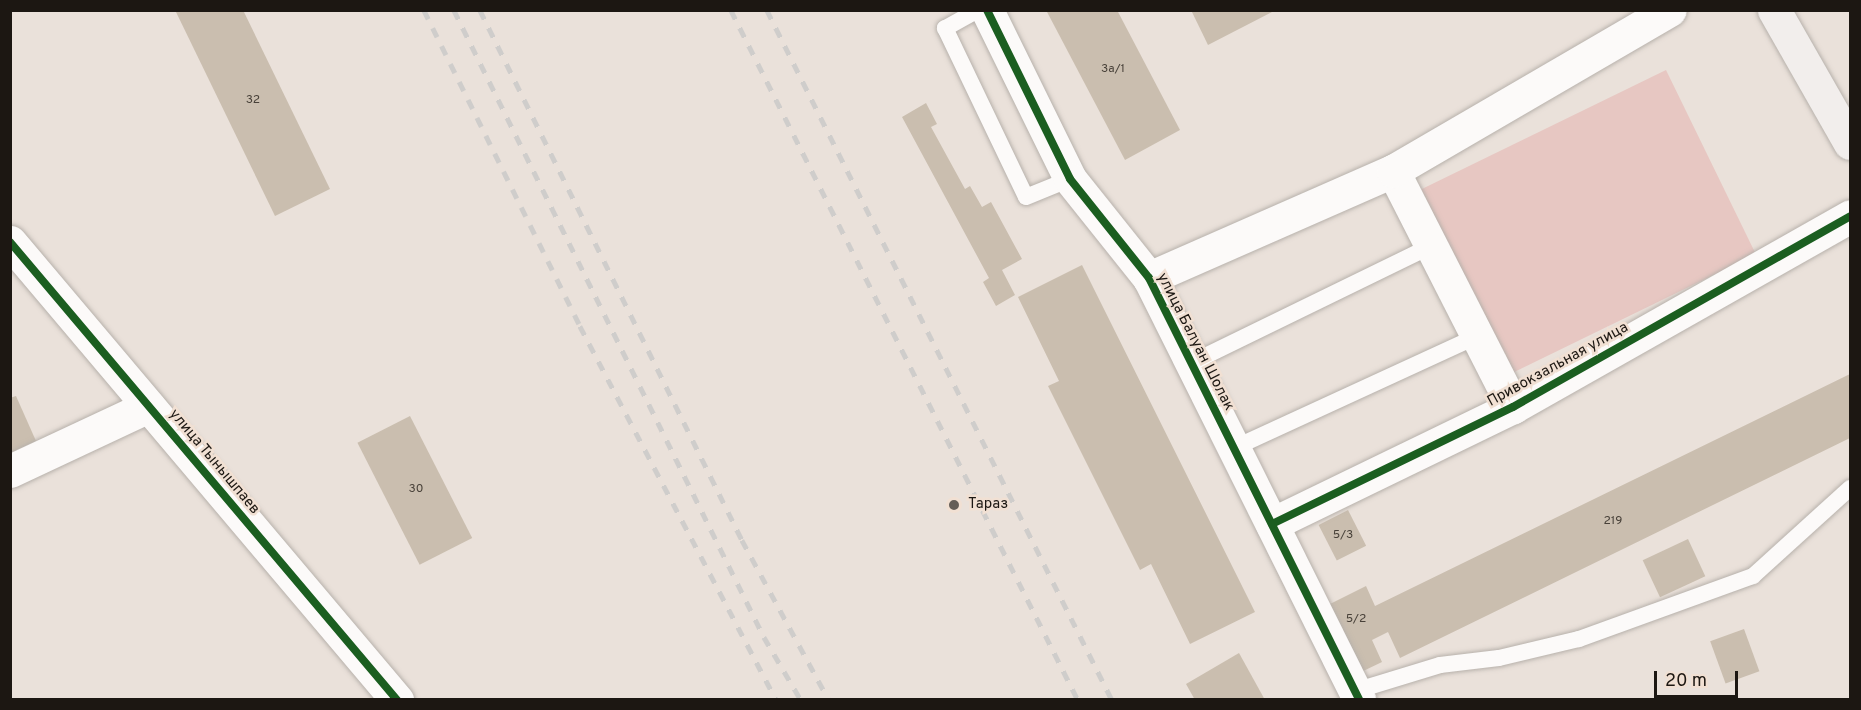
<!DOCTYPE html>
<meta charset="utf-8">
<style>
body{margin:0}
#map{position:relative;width:1861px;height:710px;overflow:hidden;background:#eae1da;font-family:Overpass,sans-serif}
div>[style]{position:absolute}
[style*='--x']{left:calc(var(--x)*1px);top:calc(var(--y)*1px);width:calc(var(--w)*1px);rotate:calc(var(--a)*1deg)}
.green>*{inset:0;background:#e7c7c2;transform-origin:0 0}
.building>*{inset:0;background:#cabeaf;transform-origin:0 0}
.roads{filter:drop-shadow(0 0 2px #b7b1ab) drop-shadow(0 0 2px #b7b1ab)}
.service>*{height:16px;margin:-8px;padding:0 8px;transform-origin:8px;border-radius:8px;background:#fcfaf9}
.minor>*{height:33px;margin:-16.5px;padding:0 16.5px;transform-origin:16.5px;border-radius:16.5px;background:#fcfaf9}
.tertiary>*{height:33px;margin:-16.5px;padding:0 16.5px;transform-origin:16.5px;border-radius:16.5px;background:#fcfaf9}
.secondary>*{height:33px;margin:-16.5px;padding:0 16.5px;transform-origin:16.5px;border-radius:16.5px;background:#f2eeec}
.rail>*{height:4.5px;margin-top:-2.25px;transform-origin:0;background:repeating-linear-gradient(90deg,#cfcdcb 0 10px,transparent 0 20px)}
.cycleway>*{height:8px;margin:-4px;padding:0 4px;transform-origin:4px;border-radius:4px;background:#1b5e20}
.dots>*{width:16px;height:16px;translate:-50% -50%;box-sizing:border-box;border:3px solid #f1e0d3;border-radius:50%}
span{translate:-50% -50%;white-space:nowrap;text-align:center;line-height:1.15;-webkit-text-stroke:5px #f1e0d3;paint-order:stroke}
.number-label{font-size:12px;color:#484139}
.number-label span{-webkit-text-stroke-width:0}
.street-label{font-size:15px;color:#1c1712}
.poi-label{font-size:15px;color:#1c1712}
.left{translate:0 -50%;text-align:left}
.frame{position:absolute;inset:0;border:12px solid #1c1712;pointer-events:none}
.scale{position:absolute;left:1654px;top:671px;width:84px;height:27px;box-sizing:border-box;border:3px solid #1c1712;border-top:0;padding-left:8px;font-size:18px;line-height:21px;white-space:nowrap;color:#1c1712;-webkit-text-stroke:4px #f1e0d3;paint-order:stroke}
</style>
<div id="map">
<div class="green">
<div style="left:1666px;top:70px;width:205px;height:275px;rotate:64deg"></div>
</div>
<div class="building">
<div style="clip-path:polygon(180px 10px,243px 10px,330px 189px,275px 216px,176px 12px)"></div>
<div style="clip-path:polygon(1046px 10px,1117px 10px,1180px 130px,1125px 160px)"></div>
<div style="clip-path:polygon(1191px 10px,1276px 10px,1208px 45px)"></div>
<div style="clip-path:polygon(926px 103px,937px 124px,931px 127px,965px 189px,970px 186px,982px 207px,991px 202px,1022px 259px,1002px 270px,1015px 295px,996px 306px,983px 282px,989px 278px,902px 117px)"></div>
<div style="clip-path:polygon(1082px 265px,1255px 612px,1190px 644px,1151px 564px,1140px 570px,1048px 386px,1059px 381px,1018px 297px)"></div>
<div style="clip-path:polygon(1850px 374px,1850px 438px,1400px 658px,1388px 632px,1372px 640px,1382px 662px,1357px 674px,1324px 607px,1366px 586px,1375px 606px)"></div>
<div style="clip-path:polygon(16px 396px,36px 441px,10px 453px,10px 398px)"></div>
<div style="left:410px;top:416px;width:137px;height:59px;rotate:63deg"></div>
<div style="left:1348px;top:510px;width:40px;height:33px;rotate:63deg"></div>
<div style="left:1688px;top:539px;width:41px;height:50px;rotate:65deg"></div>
<div style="left:1744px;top:629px;width:45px;height:36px;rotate:70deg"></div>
<div style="clip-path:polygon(1239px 653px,1265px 700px,1195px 700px,1186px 684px)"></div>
</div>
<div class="roads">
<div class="service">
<div style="--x:978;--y:10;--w:38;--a:151"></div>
<div style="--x:945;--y:28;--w:187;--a:64.4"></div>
<div style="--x:1026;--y:197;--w:48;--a:-22.2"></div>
<div style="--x:1191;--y:363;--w:267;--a:-26"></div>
<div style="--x:1234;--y:448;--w:268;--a:-24.7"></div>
<div style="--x:1355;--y:691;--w:89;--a:-17"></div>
<div style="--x:1440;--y:665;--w:59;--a:-6.8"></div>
<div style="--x:1499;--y:658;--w:82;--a:-13.4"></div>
<div style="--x:1579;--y:639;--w:185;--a:-19.9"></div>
<div style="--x:1753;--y:576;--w:131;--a:-42.2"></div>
</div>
<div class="minor">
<div style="--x:987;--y:10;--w:188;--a:63.8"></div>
<div style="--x:1070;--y:179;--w:127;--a:51.4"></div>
<div style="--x:1149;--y:278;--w:471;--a:63.5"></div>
<div style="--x:10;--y:242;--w:600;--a:49.8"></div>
<div style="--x:10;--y:471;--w:153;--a:-25.1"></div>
</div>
<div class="tertiary">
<div style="--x:1393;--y:171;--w:265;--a:63"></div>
<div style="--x:1149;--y:278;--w:266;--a:-23.7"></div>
<div style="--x:1393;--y:171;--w:320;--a:-30.2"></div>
<div style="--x:1272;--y:524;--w:268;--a:-25.9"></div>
<div style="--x:1513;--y:407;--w:387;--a:-29.5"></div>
</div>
<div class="secondary">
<div style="--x:1774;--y:10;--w:153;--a:60.3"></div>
</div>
</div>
<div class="rail">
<div style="--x:424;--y:10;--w:352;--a:63.7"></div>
<div style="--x:580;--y:326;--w:422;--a:62.3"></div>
<div style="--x:454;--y:10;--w:699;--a:63.69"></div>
<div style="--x:764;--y:637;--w:73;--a:59.6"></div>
<div style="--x:480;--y:10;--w:591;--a:63.69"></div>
<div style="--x:742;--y:540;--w:182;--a:61.5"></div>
<div style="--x:731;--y:10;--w:772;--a:63.3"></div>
<div style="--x:767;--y:10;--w:771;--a:63.43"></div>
</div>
<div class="cycleway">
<div style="--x:987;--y:10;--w:188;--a:63.8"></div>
<div style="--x:1070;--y:179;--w:127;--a:51.4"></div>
<div style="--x:1149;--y:278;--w:471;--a:63.5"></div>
<div style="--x:10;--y:242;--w:600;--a:49.8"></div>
<div style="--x:1272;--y:524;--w:268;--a:-25.9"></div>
<div style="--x:1513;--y:407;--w:387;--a:-29.5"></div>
</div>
<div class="dots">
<div style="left:954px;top:505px;background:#645e58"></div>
</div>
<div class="number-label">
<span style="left:1113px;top:70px">3а/1</span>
<span style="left:253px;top:101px">32</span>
<span style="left:416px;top:490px">30</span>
<span style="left:1613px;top:522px">219</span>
<span style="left:1343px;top:536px">5/3</span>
<span style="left:1356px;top:620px">5/2</span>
</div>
<div class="street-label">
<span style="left:1195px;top:342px;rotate:63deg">улица Балуан Шолак</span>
<span style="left:1558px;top:365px;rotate:-29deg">Привокзальная улица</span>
<span style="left:214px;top:462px;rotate:50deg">улица Тынышпаев</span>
</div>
<div class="poi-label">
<span class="left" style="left:968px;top:505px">Тараз</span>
</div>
<div class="frame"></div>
<div class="scale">20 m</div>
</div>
